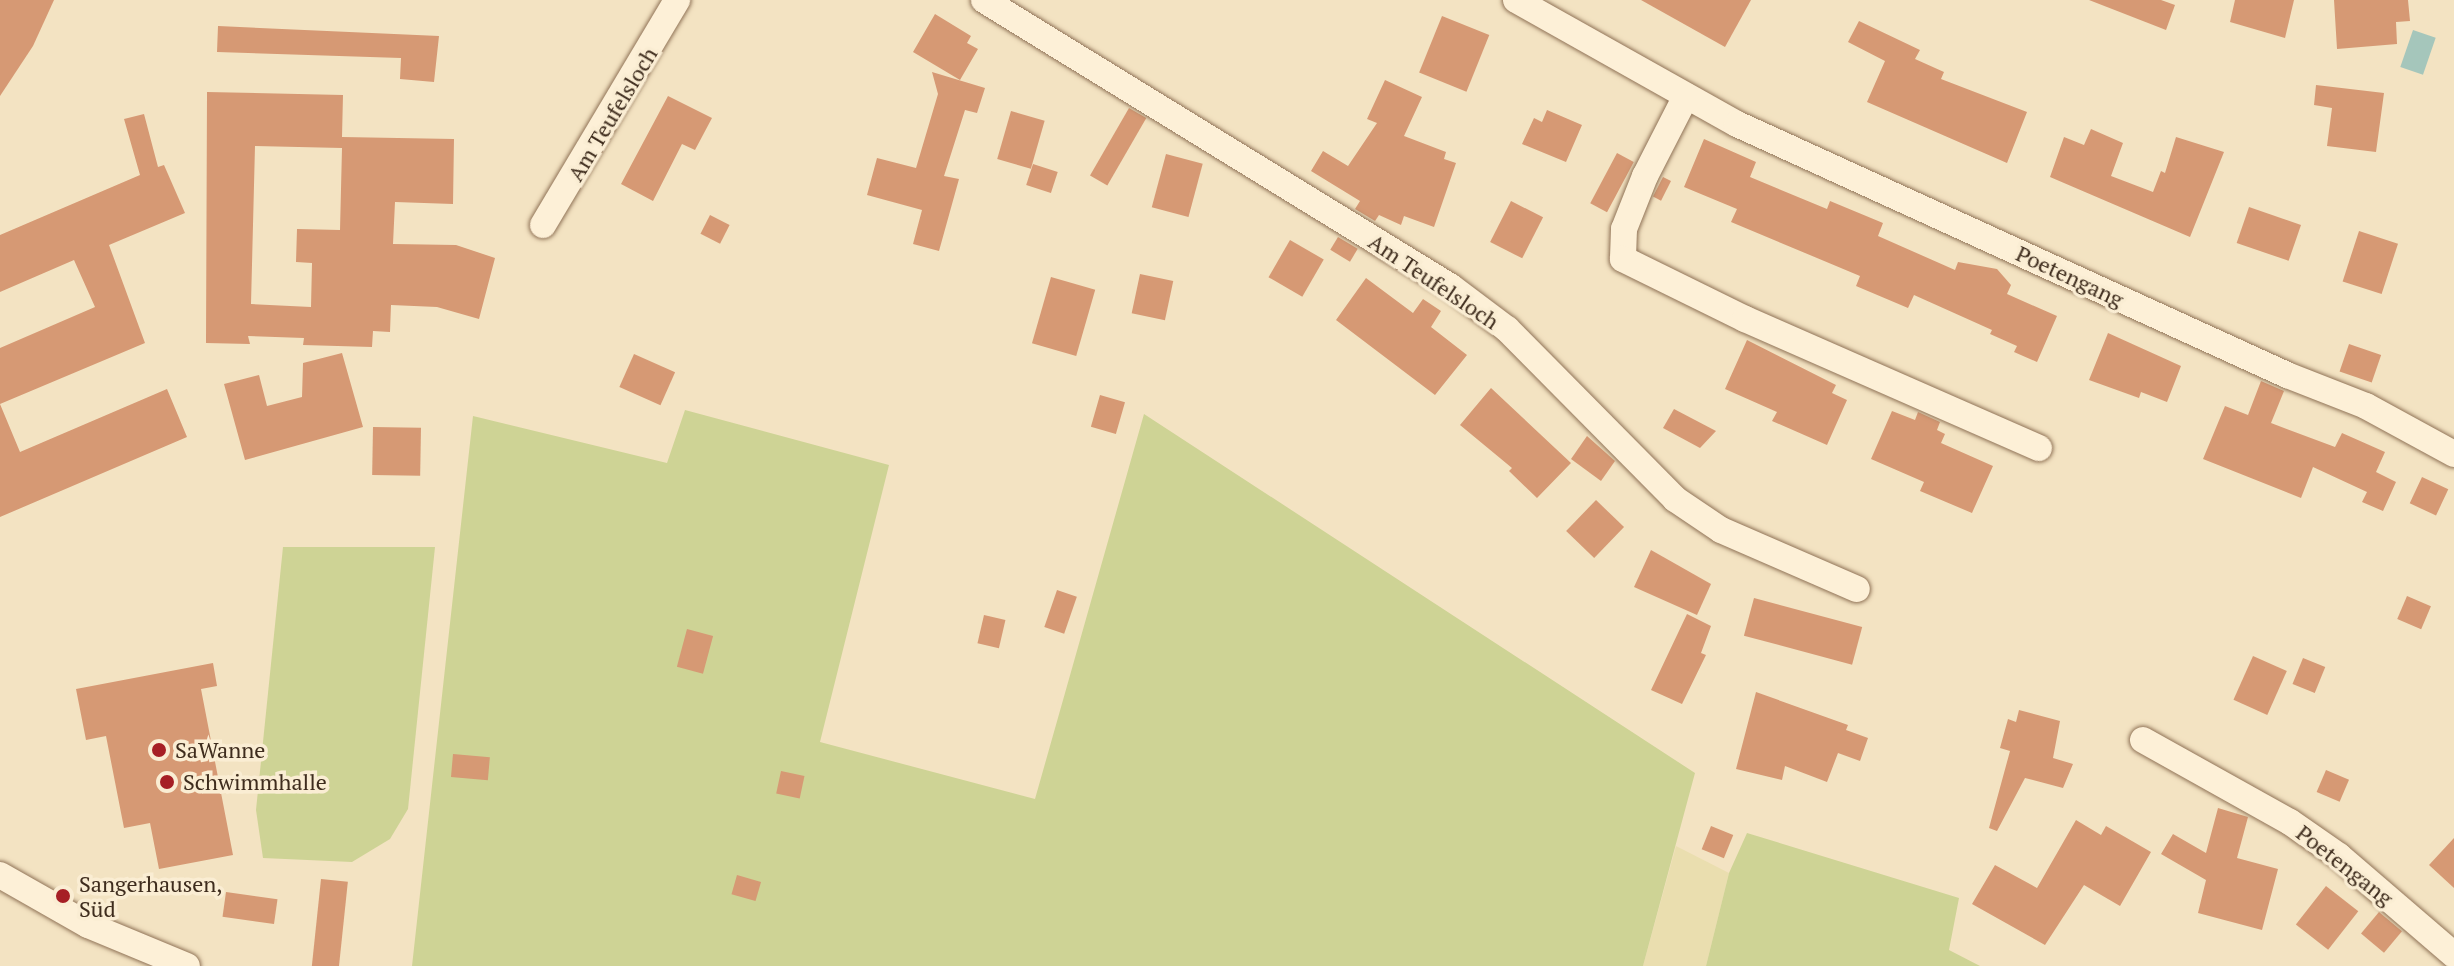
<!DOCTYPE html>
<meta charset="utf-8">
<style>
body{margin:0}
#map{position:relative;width:2454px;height:966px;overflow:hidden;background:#f3e3c2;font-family:"PT Serif",serif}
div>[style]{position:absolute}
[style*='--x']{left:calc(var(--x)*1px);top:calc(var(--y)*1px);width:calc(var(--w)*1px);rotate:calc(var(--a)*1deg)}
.farmland>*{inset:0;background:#eadeaf}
.green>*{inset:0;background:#ced395}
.water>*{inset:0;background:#a5c6bb;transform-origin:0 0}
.building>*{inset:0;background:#d69974;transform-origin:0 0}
.roads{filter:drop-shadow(0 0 2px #907357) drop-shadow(0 0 2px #907357)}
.minor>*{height:26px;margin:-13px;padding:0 13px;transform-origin:13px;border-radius:13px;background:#fdf0d7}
.dots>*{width:22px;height:22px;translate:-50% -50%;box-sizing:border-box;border:4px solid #faedd3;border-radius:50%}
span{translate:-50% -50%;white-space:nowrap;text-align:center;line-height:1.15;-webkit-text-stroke:7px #faedd3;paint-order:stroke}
.street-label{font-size:22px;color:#3e2c1d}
.poi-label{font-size:22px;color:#3e2c1d}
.left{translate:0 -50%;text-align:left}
</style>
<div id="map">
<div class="farmland">
<div style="clip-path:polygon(1676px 846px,1729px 873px,1706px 966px,1643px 966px)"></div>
</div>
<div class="green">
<div style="clip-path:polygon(685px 410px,889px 465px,820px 742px,1035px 799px,1144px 414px,1695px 773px,1643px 966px,412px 966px,473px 416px,667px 463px)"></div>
<div style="clip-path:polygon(283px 547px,435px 547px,408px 809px,390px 839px,352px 862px,263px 858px,256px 810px)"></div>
<div style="clip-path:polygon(1747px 833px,1959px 898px,1949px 950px,1980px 966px,1706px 966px,1729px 873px)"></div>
</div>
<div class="water">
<div style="left:2413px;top:30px;width:24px;height:39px;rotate:19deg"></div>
</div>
<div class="building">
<div style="clip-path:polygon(0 0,54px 0,33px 46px,0 96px)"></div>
<div style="clip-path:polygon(1641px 0,1751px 0,1725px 47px)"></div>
<div style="clip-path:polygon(2089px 0,2161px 0,2175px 5px,2166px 30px)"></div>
<div style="clip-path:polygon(2235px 0,2294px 0,2285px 38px,2230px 22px)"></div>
<div style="clip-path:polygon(2334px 0,2408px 0,2410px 21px,2396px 22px,2397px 44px,2337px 49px)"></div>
<div style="clip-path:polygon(935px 14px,971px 36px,967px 43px,978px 49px,960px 80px,913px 52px)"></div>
<div style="left:1442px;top:16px;width:51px;height:61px;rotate:22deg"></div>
<div style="clip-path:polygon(1859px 21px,1920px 50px,1915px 59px,1944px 72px,1941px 79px,2027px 112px,2007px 163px,1867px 102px,1885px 61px,1848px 42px)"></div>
<div style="clip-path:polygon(218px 26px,439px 36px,434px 82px,400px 79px,401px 58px,217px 52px)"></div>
<div style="clip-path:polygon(932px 72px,985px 88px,977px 113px,965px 110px,944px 176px,959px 179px,939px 251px,913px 244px,922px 210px,867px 195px,877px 158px,916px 168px,938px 94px)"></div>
<div style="clip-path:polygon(1385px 80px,1422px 97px,1404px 136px,1446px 152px,1444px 159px,1456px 163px,1434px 227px,1404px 216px,1401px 225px,1379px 215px,1375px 221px,1355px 209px,1360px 201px,1311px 171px,1323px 151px,1348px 166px,1377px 123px,1367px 119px)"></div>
<div style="clip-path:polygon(2316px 85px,2384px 93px,2376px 152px,2327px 146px,2332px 108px,2314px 105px)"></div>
<div style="clip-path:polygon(evenodd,207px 92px,343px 95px,342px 137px,454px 139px,453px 204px,395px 202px,393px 244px,456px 245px,495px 258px,479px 319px,437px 307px,391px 305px,390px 332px,373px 331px,372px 347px,303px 345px,304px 338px,248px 336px,250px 344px,206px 343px,207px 92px,255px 146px,342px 148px,340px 230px,297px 229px,296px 262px,312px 263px,311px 307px,251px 304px,255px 146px)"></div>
<div style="clip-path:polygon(668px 96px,712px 118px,695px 150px,682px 144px,653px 201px,621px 184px)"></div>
<div style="left:1129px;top:108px;width:20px;height:78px;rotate:30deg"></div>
<div style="clip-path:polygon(1547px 110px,1582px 125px,1566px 162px,1522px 144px,1534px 118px,1542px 122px)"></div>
<div style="left:1011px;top:111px;width:35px;height:50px;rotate:16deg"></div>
<div style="clip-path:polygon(144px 114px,158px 167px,164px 165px,185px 213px,109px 245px,145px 343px,0 404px,20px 452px,167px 389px,187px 437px,0 517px,0 348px,95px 307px,74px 260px,0 292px,0 235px,140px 175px,124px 119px)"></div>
<div style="clip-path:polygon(2091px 129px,2123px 143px,2111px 176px,2153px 192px,2161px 171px,2165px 173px,2176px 137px,2224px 152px,2190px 237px,2050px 177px,2064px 137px,2084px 145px)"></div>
<div style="clip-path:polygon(1704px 139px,1756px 162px,1750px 177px,1827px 209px,1830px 201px,1883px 223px,1878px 236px,1955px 270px,1958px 262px,1997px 269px,2011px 285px,2007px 294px,2057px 316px,2037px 362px,2014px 352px,2017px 346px,1990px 334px,1992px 330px,1914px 295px,1908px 308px,1856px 286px,1860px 276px,1731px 222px,1737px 209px,1684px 187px)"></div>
<div style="left:1617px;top:153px;width:19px;height:57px;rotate:28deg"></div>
<div style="left:1166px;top:154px;width:38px;height:55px;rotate:15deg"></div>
<div style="left:1033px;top:164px;width:26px;height:22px;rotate:18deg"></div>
<div style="left:1663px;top:177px;width:9px;height:22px;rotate:27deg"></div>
<div style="left:1511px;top:201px;width:36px;height:46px;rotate:27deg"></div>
<div style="left:2249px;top:207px;width:55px;height:38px;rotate:19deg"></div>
<div style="left:710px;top:215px;width:22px;height:21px;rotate:27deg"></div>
<div style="left:2359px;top:231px;width:41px;height:53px;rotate:18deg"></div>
<div style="left:1338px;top:237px;width:23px;height:15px;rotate:31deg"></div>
<div style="left:1290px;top:240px;width:39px;height:43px;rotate:30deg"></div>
<div style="left:1140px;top:274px;width:34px;height:40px;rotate:12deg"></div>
<div style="left:1051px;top:277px;width:46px;height:69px;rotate:16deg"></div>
<div style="clip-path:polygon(1366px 278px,1413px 313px,1423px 299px,1441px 311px,1431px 327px,1467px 355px,1435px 395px,1336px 320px)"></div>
<div style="clip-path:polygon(2108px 333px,2181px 366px,2167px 402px,2141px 392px,2139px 398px,2089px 380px)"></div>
<div style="clip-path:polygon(1747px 340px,1836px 385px,1832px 393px,1847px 400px,1827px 445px,1772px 421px,1777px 412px,1725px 389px)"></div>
<div style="left:2349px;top:344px;width:34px;height:29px;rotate:19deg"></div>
<div style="clip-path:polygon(342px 353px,363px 427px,245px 460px,224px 384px,259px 375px,267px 406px,302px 397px,303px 363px)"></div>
<div style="left:634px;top:354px;width:45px;height:36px;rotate:24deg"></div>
<div style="clip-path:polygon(2261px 381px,2284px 391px,2271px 423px,2335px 447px,2342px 433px,2385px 452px,2376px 472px,2396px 482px,2383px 511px,2362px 502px,2367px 492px,2313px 467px,2301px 498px,2203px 459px,2225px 406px,2248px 415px)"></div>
<div style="clip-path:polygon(1491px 388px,1571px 463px,1537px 498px,1509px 471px,1512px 468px,1460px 425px)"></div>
<div style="left:1100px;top:395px;width:26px;height:33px;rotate:16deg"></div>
<div style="clip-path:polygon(1674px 409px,1716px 431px,1700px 448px,1663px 428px)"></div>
<div style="clip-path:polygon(1892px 411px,1915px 420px,1918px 412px,1940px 422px,1937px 430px,1945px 434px,1941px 443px,1993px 466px,1972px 513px,1920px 491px,1924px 482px,1871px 459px)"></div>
<div style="left:373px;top:427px;width:48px;height:48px;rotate:1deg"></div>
<div style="clip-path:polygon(1587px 436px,1615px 461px,1601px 481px,1571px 459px)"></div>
<div style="left:2422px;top:477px;width:29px;height:29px;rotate:25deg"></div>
<div style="left:1596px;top:500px;width:39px;height:43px;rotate:44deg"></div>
<div style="clip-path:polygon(1651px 550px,1711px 584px,1697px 615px,1634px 587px)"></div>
<div style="left:1057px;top:590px;width:21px;height:39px;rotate:19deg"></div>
<div style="left:2407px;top:596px;width:26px;height:25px;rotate:23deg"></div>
<div style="left:1754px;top:598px;width:112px;height:39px;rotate:15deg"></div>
<div style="clip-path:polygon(1687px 614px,1711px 626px,1701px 653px,1706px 655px,1682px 704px,1651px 690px)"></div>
<div style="left:984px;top:615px;width:22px;height:29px;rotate:13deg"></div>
<div style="left:687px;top:629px;width:27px;height:39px;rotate:15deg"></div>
<div style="left:2253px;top:656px;width:37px;height:48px;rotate:24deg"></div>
<div style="left:2303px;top:658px;width:24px;height:28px;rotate:22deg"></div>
<div style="clip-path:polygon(213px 663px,217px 686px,201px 689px,233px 855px,159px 869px,150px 823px,124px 828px,106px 736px,86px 740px,76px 689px)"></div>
<div style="clip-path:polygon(1756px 692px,1848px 725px,1846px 730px,1868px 738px,1860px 761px,1838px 753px,1827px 782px,1785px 766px,1782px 780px,1736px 769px)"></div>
<div style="clip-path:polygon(2019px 710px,2060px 721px,2053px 758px,2073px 764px,2063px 788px,2025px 778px,1997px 831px,1989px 828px,2010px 751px,2000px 748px,2008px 719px,2016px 722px)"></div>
<div style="left:453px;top:754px;width:37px;height:23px;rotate:5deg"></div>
<div style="left:2326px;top:770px;width:25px;height:24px;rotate:23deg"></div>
<div style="left:781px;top:771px;width:24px;height:23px;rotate:12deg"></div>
<div style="clip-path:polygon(2218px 808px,2248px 817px,2237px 858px,2278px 869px,2262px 930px,2198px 913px,2206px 880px,2161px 854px,2173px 834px,2206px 853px)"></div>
<div style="clip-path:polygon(2076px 820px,2101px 835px,2106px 826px,2151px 852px,2120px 906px,2084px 885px,2045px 945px,1972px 904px,1995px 865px,2037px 888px)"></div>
<div style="left:1711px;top:826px;width:24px;height:25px;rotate:22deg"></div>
<div style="clip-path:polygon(2454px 838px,2454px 888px,2429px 865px)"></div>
<div style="left:737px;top:875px;width:25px;height:20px;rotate:16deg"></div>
<div style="left:321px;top:879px;width:27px;height:88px;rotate:6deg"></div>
<div style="left:2326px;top:886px;width:41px;height:49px;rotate:38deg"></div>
<div style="left:226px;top:892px;width:52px;height:25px;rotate:8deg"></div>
<div style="left:2379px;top:912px;width:30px;height:28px;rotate:40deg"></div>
</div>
<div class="roads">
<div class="minor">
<div style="--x:984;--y:0;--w:548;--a:31.57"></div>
<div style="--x:1451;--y:287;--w:70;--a:36.9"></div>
<div style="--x:1507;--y:329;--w:239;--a:45.3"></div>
<div style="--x:1675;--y:499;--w:55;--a:34"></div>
<div style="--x:1721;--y:530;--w:148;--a:23.5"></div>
<div style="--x:1516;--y:0;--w:253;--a:29.3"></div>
<div style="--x:1737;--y:124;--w:605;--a:24.53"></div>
<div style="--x:2287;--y:375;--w:85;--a:21.4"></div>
<div style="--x:2366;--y:406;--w:100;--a:28.6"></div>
<div style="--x:1686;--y:96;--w:90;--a:117.1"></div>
<div style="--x:1645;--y:176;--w:57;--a:111.6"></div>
<div style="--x:1624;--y:229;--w:30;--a:92"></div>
<div style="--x:1623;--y:259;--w:136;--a:26.2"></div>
<div style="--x:1745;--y:319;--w:321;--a:23.7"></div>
<div style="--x:543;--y:225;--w:262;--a:-59.2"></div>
<div style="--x:2143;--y:740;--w:168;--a:29.2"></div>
<div style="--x:2290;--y:822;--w:60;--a:34.8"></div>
<div style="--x:2339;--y:856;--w:152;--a:40.7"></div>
<div style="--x:0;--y:875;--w:101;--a:29.6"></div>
<div style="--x:88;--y:925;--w:107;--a:22.5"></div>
</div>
</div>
<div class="dots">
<div style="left:159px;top:750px;background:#a61f25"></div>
<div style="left:167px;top:782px;background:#a61f25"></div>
<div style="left:63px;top:896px;background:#a61f25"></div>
</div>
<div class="street-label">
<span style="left:612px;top:114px;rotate:-59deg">Am Teufelsloch</span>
<span style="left:2070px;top:276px;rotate:25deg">Poetengang</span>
<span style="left:1434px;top:281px;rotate:34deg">Am Teufelsloch</span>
<span style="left:2345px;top:865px;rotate:38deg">Poetengang</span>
</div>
<div class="poi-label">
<span class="left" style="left:175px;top:750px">SaWanne</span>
<span class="left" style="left:183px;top:782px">Schwimmhalle</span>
<span class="left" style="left:79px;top:896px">Sangerhausen,<br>Süd</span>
</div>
</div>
